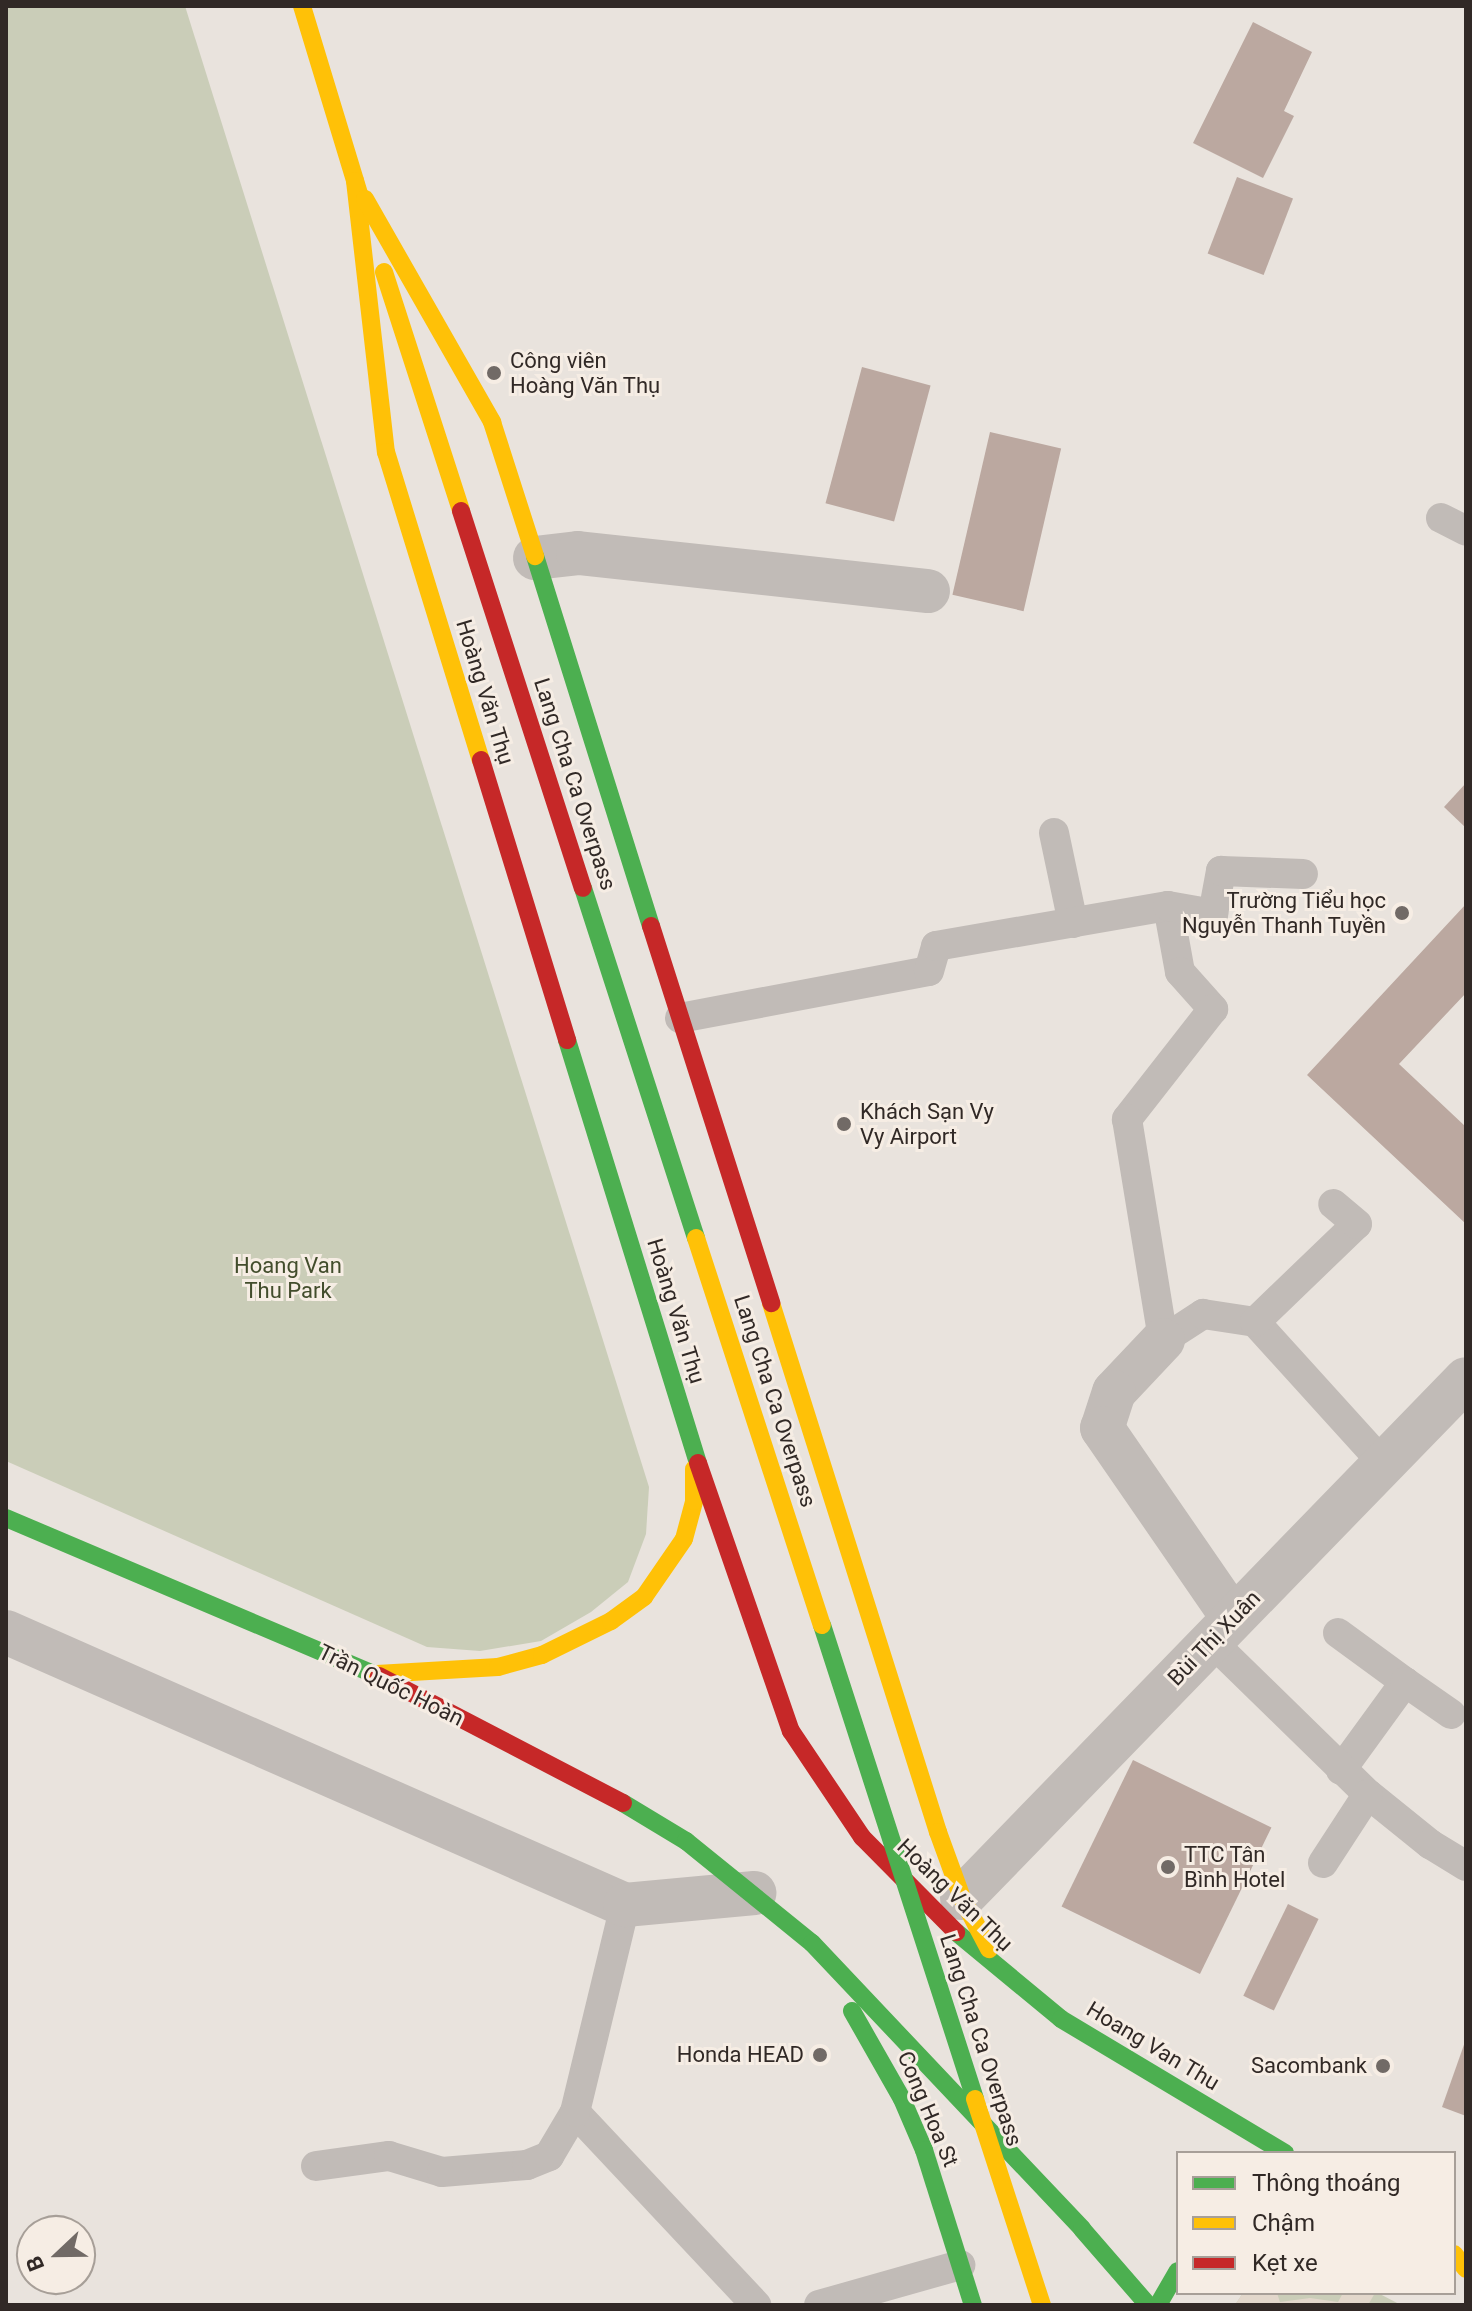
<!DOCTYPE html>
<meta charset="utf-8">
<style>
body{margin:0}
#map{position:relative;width:1472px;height:2311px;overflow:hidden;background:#e9e3dd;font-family:Roboto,sans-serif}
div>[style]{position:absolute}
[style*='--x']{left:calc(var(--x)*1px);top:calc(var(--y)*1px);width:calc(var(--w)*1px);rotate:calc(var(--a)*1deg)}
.green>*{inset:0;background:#cacdb8}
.plaza>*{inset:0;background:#e2d7cb}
.building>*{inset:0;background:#bba8a0;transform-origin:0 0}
.lane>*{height:30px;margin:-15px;padding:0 15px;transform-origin:15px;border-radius:15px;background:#c1bbb7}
.street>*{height:44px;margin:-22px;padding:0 22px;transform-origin:22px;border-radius:22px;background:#c1bbb7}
.fast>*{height:18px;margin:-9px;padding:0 9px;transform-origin:9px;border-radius:9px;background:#4caf50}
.slow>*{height:18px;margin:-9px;padding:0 9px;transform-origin:9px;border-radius:9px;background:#ffc107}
.jam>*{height:18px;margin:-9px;padding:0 9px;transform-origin:9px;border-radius:9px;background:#c62828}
.fast-bridge>*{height:18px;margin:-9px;padding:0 9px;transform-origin:9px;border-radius:9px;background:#4caf50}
.slow-bridge>*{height:18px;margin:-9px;padding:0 9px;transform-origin:9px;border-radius:9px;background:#ffc107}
.jam-bridge>*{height:18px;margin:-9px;padding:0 9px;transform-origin:9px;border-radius:9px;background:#c62828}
.dots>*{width:22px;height:22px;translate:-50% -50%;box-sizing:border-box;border:4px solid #f6ede4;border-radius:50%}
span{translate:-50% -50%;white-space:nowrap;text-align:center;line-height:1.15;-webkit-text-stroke:6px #f6ede4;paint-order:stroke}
.poi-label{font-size:22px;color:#312926}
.left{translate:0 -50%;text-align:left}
.right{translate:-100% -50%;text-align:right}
.street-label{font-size:22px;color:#312926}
.park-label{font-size:22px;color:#424d2c}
.frame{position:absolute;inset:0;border:8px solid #312926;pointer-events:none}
.legend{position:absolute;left:1176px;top:2151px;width:280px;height:144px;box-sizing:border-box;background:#f6ede4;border:2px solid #a79f98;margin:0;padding:10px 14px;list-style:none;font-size:24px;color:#312926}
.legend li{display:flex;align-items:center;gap:16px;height:40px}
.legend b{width:40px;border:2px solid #a79f98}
.north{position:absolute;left:16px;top:2215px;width:80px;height:80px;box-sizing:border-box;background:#f6ede4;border:2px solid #a79f98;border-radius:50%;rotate:248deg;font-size:22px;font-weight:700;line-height:32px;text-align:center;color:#312926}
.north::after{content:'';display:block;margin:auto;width:28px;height:36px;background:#716a66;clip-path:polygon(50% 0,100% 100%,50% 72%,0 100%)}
</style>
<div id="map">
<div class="green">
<div style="clip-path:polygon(6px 6px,185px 6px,649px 1487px,646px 1534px,628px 1582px,591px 1612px,541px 1641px,480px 1651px,427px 1647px,6px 1461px)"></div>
<div style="clip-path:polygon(1243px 2293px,1378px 2293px,1401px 2305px,1235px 2305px)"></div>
</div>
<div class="plaza">
<div style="clip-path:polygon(1243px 2293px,1277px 2293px,1280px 2302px,1310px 2298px,1338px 2302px,1343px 2293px,1375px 2293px,1368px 2305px,1235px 2305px)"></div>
</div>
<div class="building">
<div style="clip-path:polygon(1253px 22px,1312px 52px,1284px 111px,1294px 116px,1263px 178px,1193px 143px)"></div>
<div style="left:1237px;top:177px;width:60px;height:82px;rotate:21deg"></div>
<div style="left:862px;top:367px;width:71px;height:141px;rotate:15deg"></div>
<div style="left:990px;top:432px;width:73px;height:167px;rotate:13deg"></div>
<div style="clip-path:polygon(1466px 783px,1466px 828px,1444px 807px)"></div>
<div style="clip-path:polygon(1466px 904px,1466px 993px,1399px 1064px,1466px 1127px,1466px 1224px,1307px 1075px)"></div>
<div style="left:1133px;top:1760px;width:154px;height:163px;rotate:26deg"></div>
<div style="left:1288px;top:1904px;width:34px;height:102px;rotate:26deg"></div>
<div style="clip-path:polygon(1466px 2039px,1466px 2116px,1442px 2107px)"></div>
</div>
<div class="lane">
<div style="--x:1441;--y:518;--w:28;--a:27"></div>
<div style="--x:1054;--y:833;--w:92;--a:78.1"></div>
<div style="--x:1168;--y:906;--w:67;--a:79.7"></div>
<div style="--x:1180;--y:972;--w:50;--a:48.3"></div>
<div style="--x:1213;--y:1009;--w:140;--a:128"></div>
<div style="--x:1127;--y:1119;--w:224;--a:80.7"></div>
<div style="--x:1163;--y:1340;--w:48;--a:-33"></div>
<div style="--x:1203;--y:1314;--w:53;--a:8.7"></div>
<div style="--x:1255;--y:1322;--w:189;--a:47.8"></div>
<div style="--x:680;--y:1018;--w:253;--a:-10.7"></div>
<div style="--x:929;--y:971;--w:26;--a:-74"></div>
<div style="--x:936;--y:946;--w:235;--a:-9.8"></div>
<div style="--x:1168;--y:906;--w:46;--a:10.1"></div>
<div style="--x:1213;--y:914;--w:44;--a:-79.5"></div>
<div style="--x:1221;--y:871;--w:82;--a:2.1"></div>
<div style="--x:1255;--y:1322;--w:141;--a:-43.9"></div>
<div style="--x:1357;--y:1224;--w:31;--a:-140"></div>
<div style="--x:1338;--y:1633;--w:83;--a:36.2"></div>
<div style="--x:1405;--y:1682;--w:109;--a:126"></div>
<div style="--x:1211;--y:1641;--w:219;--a:44.3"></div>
<div style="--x:1368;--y:1794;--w:80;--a:38.9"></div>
<div style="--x:1430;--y:1844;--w:42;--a:31.4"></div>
<div style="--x:1405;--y:1682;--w:56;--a:34.8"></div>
<div style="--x:1323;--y:1863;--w:82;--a:-56.9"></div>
<div style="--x:575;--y:2112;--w:265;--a:46.8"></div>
<div style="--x:316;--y:2166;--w:74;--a:-7.8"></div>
<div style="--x:389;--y:2156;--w:55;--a:16.8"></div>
<div style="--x:442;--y:2172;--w:85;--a:-4.7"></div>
<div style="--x:527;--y:2165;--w:24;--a:-22"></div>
<div style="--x:549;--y:2156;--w:51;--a:-59.4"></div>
<div style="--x:575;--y:2112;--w:213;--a:-76.4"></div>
<div style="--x:819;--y:2305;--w:147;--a:-15.8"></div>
</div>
<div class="street">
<div style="--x:535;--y:558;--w:43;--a:-6.6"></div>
<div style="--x:578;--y:553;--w:352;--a:6.2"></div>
<div style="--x:1163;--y:1340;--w:71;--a:133.3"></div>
<div style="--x:1114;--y:1392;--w:38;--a:108"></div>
<div style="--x:1102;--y:1428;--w:231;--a:55.4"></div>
<div style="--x:6;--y:1632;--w:677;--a:23.8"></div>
<div style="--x:625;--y:1905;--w:130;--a:-5.3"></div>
<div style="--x:962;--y:1898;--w:723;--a:-45.84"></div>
</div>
<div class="fast">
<div style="--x:535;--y:556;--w:388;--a:72.6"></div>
<div style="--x:567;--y:1040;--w:443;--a:72.8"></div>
<div style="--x:6;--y:1518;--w:405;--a:23"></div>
<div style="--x:623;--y:1803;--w:74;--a:31.1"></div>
<div style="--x:686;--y:1841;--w:162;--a:39"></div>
<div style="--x:812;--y:1943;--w:393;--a:46.6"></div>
<div style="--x:1082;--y:2229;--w:101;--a:49"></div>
<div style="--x:956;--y:1932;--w:136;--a:39.6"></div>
<div style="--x:1061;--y:2019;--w:261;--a:30.9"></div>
<div style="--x:852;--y:2011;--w:101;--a:60.4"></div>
<div style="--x:902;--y:2099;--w:56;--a:66.7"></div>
<div style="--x:924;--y:2150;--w:163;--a:72.5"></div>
<div style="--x:1158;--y:2305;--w:39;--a:-60"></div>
</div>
<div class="slow">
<div style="--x:302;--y:6;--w:213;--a:73.1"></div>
<div style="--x:355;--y:181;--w:273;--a:83.5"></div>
<div style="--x:386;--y:452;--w:322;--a:72.9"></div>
<div style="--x:365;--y:199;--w:257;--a:60.3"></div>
<div style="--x:492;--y:422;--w:141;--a:72.2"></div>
<div style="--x:384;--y:272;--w:251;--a:72.1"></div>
<div style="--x:771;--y:1303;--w:555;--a:72.48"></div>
<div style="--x:938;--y:1832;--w:70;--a:70"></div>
<div style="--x:962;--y:1898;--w:58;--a:62.1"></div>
<div style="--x:377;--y:1674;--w:121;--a:-3.3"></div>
<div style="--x:498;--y:1667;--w:46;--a:-15.3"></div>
<div style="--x:542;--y:1655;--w:77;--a:-26.2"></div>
<div style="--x:611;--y:1621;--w:41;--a:-36"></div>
<div style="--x:644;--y:1597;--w:70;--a:-55.4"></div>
<div style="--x:684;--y:1539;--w:39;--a:-75"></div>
<div style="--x:694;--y:1501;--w:32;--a:-90"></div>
<div style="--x:1454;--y:2254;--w:19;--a:51"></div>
</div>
<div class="jam">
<div style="--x:481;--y:760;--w:293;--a:72.9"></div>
<div style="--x:651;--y:926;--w:396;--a:72.3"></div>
<div style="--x:698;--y:1463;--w:284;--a:70.9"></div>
<div style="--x:791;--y:1731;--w:128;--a:56.2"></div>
<div style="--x:862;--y:1837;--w:134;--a:45.3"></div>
<div style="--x:379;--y:1676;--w:275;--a:27.5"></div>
</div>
<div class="fast-bridge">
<div style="--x:583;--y:888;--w:368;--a:72.1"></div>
<div style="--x:822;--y:1625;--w:498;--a:72.1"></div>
</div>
<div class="slow-bridge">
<div style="--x:696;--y:1238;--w:407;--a:72"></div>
<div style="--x:975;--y:2099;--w:217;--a:72"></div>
</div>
<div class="jam-bridge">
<div style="--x:461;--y:511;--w:396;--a:72.1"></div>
</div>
<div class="dots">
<div style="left:494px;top:373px;background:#716a66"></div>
<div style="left:1402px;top:913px;background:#716a66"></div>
<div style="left:844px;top:1124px;background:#716a66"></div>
<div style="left:1168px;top:1867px;background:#716a66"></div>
<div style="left:820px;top:2055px;background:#716a66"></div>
<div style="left:1383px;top:2066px;background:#716a66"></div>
</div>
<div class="poi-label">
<span class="left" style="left:510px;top:373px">Công viên<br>Hoàng Văn Thụ</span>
<span class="right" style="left:1386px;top:913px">Trường Tiểu học<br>Nguyễn Thanh Tuyền</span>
<span class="left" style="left:860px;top:1124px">Khách Sạn Vy<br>Vy Airport</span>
<span class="left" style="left:1184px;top:1867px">TTC Tân<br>Bình Hotel</span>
<span class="right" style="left:804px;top:2055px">Honda HEAD</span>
<span class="right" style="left:1367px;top:2066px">Sacombank</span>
</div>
<div class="street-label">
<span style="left:485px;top:692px;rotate:73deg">Hoàng Văn Thụ</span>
<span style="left:575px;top:784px;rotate:72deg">Lang Cha Ca Overpass</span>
<span style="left:676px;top:1311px;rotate:73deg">Hoàng Văn Thụ</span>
<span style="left:775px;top:1401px;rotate:72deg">Lang Cha Ca Overpass</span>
<span style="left:1214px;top:1638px;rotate:-46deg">Bùi Thị Xuân</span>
<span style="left:391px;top:1685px;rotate:26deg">Trần Quốc Hoàn</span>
<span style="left:955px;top:1895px;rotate:44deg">Hoàng Văn Thụ</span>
<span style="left:981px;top:2040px;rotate:72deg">Lang Cha Ca Overpass</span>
<span style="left:1153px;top:2046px;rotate:31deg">Hoang Van Thu</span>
<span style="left:928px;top:2109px;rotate:67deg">Cong Hoa St</span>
</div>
<div class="park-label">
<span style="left:288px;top:1278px">Hoang Van<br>Thu Park</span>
</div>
<div class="frame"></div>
<ul class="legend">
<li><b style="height:10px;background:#4caf50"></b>Thông thoáng</li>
<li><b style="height:10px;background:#ffc107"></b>Chậm</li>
<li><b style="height:10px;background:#c62828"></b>Kẹt xe</li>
</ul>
<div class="north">B</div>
</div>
